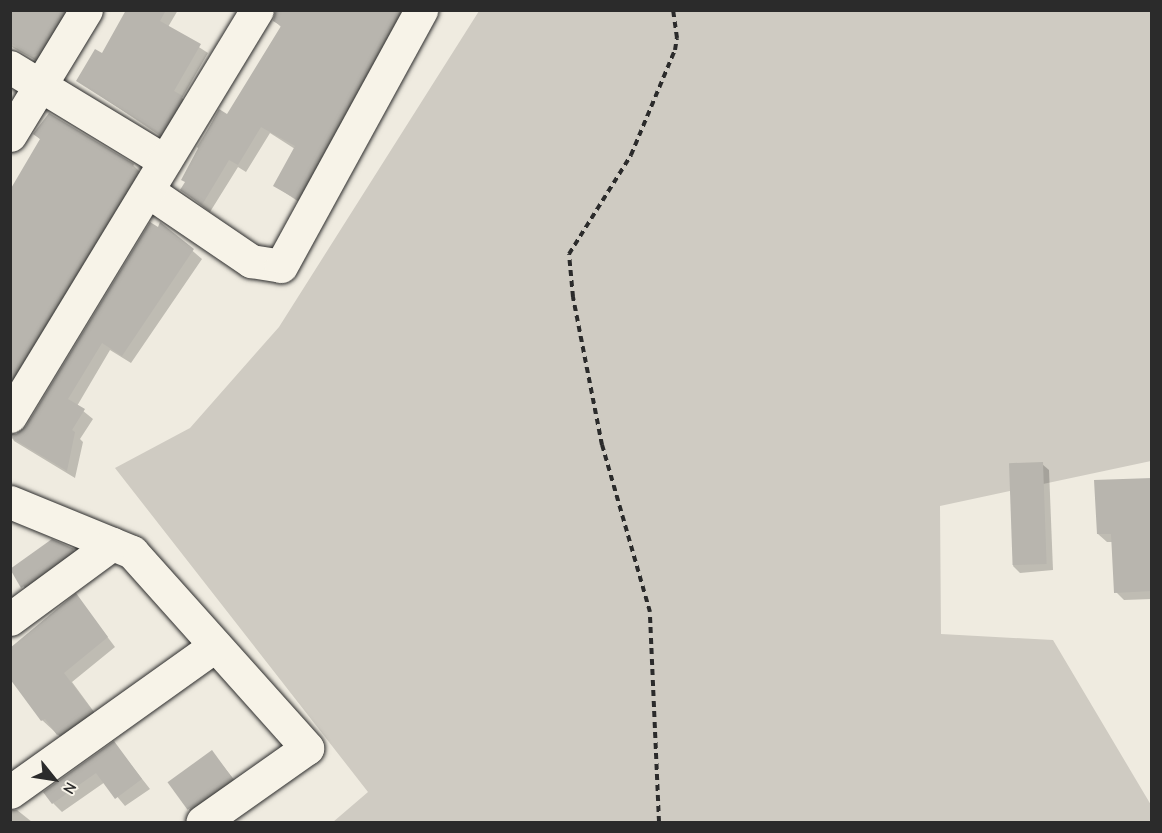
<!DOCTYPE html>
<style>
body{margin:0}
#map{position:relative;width:1162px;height:833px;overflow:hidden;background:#efebe0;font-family:"Comic Neue",sans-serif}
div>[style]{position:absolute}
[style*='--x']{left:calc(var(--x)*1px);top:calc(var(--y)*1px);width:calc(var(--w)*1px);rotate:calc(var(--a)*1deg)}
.green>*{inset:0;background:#cfcbc2}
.shadow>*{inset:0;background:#0003}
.building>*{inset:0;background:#b8b5ae;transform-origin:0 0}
.path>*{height:4px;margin-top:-2px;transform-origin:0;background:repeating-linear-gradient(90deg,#2b2b2b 0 6px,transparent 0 10.5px)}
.roads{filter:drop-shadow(0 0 2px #2b2b2b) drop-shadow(0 0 2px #2b2b2b)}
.minor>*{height:33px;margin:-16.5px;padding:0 16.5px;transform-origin:16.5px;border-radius:16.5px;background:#f7f3e8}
span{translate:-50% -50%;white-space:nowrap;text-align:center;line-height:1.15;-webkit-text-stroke:4.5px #f7f3e8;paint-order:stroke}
.frame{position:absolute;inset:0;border:12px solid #2b2b2b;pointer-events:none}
.north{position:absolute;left:24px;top:749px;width:60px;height:60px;-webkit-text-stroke:4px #f7f3e8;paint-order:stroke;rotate:120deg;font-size:16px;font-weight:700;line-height:24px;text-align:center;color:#2b2b2b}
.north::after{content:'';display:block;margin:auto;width:21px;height:27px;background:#2b2b2b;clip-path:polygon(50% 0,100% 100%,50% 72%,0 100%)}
</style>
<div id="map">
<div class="green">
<div style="clip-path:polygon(479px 11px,1151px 11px,1151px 461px,940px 506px,941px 634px,1053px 640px,1151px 805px,1151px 822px,333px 822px,368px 792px,115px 468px,190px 428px,279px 327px)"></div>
</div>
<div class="shadow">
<div style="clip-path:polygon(10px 10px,80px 10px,41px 63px,10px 46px)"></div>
<div style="clip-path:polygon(128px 10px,178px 10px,168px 27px,208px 53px,182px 98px,190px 105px,168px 141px,78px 81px,102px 55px)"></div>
<div style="clip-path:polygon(277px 10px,411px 10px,305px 206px,275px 186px,295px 149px,270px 133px,246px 172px,238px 167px,210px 212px,182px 190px,201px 151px,197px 147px,219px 111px,228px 116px,282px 28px,274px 20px)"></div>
<div style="clip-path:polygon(35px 134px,133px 165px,142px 174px,10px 401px,10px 193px,41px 140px)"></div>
<div style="clip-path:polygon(161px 224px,202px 259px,131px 363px,110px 350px,77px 406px,93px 419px,80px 439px,83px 442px,75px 478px,14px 441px,10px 434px,19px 434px,27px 427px)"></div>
<div style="clip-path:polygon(1042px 464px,1049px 470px,1053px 570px,1020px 573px,1013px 566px)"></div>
<div style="clip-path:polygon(1152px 479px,1152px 599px,1124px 600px,1116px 592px,1113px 542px,1107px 542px,1098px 534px)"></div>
<div style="clip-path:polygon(52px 541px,73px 550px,82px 558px,31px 596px,11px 570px)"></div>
<div style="clip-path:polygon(76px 595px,115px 647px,72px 682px,100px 720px,67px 743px,42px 720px)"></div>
<div style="clip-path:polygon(114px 743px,150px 789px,125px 806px,105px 782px,62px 812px,53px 803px)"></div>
<div style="clip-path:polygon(212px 752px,240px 787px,198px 818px,189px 810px)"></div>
<div style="clip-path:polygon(10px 810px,17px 810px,32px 822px,10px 822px)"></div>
</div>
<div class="building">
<div style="clip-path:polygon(10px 10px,64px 10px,37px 54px,32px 56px,10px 43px)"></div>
<div style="clip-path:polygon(126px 10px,166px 10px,160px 21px,201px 44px,174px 91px,183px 96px,160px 134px,76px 81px,95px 49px,102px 53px)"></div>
<div style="clip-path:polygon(276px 10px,399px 10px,296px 199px,273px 186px,295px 146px,261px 127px,238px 165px,229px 160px,202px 205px,180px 190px,185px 182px,181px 180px,219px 109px,227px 114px,281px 26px,273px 21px)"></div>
<div style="clip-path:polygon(49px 113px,134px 164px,132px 168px,137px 171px,10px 379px,10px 190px,40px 139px,33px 134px)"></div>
<div style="clip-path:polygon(150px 222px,158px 227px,160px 222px,194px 249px,122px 356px,102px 343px,68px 399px,85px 409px,72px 430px,75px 432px,67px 471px,12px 438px,26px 426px)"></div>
<div style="left:1043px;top:462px;width:102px;height:34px;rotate:88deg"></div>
<div style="clip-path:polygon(1152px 478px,1152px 591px,1114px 593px,1111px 534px,1097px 534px,1094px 480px)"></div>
<div style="clip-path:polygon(52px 539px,74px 549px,21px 588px,10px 569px)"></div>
<div style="clip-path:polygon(76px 593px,108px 637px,64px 673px,92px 710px,57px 735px,45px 719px,41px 721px,10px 679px,10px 648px)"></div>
<div style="clip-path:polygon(114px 741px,142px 779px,115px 799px,96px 773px,52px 804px,43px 792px)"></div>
<div style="left:212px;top:750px;width:34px;height:55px;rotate:54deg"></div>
</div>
<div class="path">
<div style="--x:659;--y:822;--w:210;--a:-92.5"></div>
<div style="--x:650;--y:612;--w:174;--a:-106"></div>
<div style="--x:602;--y:445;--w:151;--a:-101.1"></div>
<div style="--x:573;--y:297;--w:43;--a:-95.3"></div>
<div style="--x:569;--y:254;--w:117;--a:-57.9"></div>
<div style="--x:631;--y:155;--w:114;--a:-67.3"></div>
<div style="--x:675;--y:50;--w:12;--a:-81"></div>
<div style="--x:677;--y:38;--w:28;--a:-98"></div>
</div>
<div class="roads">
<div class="minor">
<div style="--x:10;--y:67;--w:181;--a:31.2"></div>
<div style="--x:10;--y:135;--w:146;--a:-58.7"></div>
<div style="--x:148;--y:191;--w:125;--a:34.2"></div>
<div style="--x:251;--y:261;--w:30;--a:9"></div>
<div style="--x:281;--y:266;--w:292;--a:-61.3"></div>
<div style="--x:10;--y:416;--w:475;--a:-58.7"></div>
<div style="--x:10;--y:502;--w:132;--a:22.3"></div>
<div style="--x:132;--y:552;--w:263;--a:48.2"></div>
<div style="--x:307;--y:748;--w:128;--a:144.8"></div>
<div style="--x:10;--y:619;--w:127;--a:-36.3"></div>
<div style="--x:10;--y:792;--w:252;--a:-35.5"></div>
</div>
</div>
<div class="frame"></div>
<div class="north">N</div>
</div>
